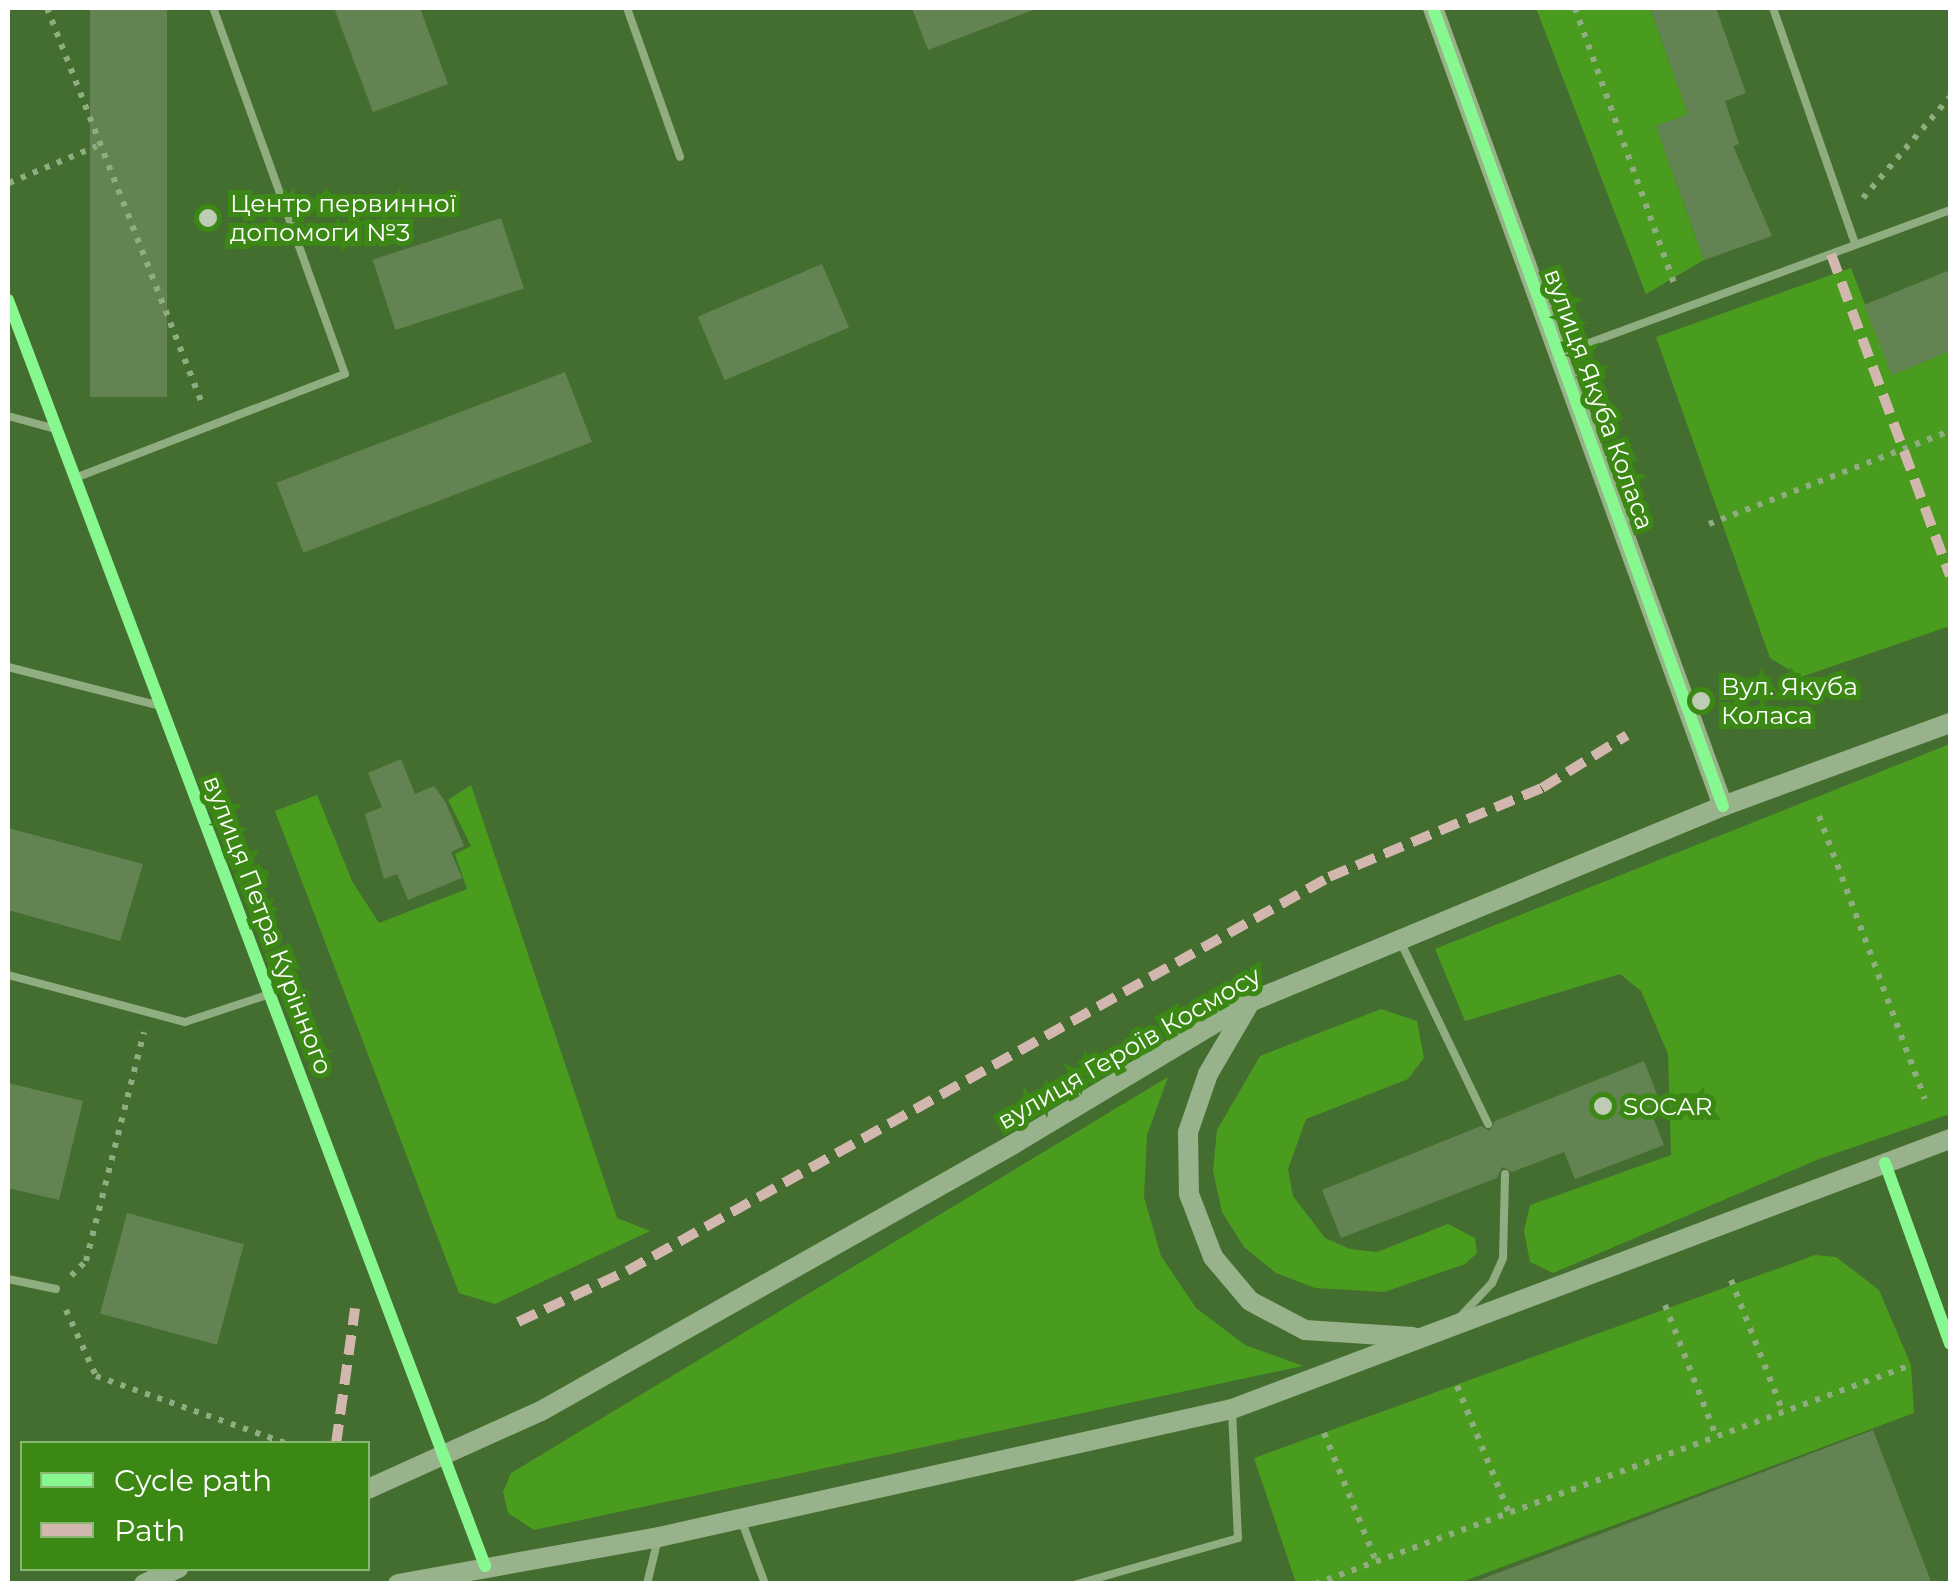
<!DOCTYPE html>
<meta charset="utf-8">
<style>
body{margin:0}
#map{position:relative;width:1958px;height:1591px;overflow:hidden;background:#446e2f;font-family:Montserrat,sans-serif}
div>[style]{position:absolute}
[style*='--x']{left:calc(var(--x)*1px);top:calc(var(--y)*1px);width:calc(var(--w)*1px);rotate:calc(var(--a)*1deg)}
.green>*{inset:0;background:#4a9c1f}
.building>*{inset:0;background:#638452;transform-origin:0 0}
.path>*{height:6px;margin-top:-3px;transform-origin:0;background:repeating-linear-gradient(90deg,#90ad82 0 5px,transparent 0 13px)}
.lane>*{height:8px;margin:-4px;padding:0 4px;transform-origin:4px;border-radius:4px;background:#90ad82}
.street>*{height:10px;margin:-5px;padding:0 5px;transform-origin:5px;border-radius:5px;background:#90ad82}
.secondary>*{height:20px;margin:-10px;padding:0 10px;transform-origin:10px;border-radius:10px;background:#98b28b}
.quiet>*{height:10px;margin-top:-5px;transform-origin:0;background:repeating-linear-gradient(90deg,#d1b7ad 0 20px,transparent 0 30px)}
.cycleway>*{height:12px;margin:-6px;padding:0 6px;transform-origin:6px;border-radius:6px;background:#87f88f}
.dots>*{width:28px;height:28px;translate:-50% -50%;box-sizing:border-box;border:5px solid #3b8914;border-radius:50%}
span{translate:-50% -50%;white-space:nowrap;text-align:center;line-height:1.15;-webkit-text-stroke:10px #3b8914;paint-order:stroke}
.poi-label{font-size:25px;color:#fff}
.left{translate:0 -50%;text-align:left}
.street-label{font-size:25px;color:#fff}
.frame{position:absolute;inset:0;border:10px solid #fff;pointer-events:none}
.legend{position:absolute;left:20px;top:1441px;width:350px;height:130px;box-sizing:border-box;background:#3b8914;border:2px solid #89b872;margin:0;padding:12px 18px;list-style:none;font-size:30px;color:#fff}
.legend li{display:flex;align-items:center;gap:20px;height:50px}
.legend b{width:50px;border:2px solid #89b872}
</style>
<div id="map">
<div class="green">
<div style="clip-path:polygon(1536px 8px,1650px 8px,1688px 114px,1656px 126px,1704px 260px,1646px 294px)"></div>
<div style="clip-path:polygon(1851px 268px,1892px 375px,1950px 351px,1950px 626px,1801px 677px,1770px 658px,1656px 337px)"></div>
<div style="clip-path:polygon(1950px 744px,1950px 1114px,1819px 1159px,1553px 1273px,1530px 1262px,1524px 1231px,1530px 1205px,1671px 1155px,1668px 1054px,1641px 991px,1620px 974px,1465px 1021px,1435px 949px)"></div>
<div style="clip-path:polygon(471px 785px,617px 1218px,650px 1231px,495px 1304px,459px 1293px,275px 811px,317px 795px,352px 881px,379px 923px,467px 889px,455px 854px,471px 846px,448px 800px)"></div>
<div style="clip-path:polygon(1381px 1009px,1417px 1021px,1424px 1058px,1408px 1079px,1306px 1119px,1288px 1169px,1293px 1196px,1325px 1238px,1350px 1249px,1377px 1252px,1448px 1224px,1475px 1238px,1477px 1253px,1465px 1264px,1384px 1292px,1315px 1288px,1276px 1273px,1244px 1247px,1222px 1212px,1213px 1171px,1217px 1130px,1260px 1056px)"></div>
<div style="clip-path:polygon(1168px 1077px,1147px 1135px,1144px 1197px,1161px 1256px,1196px 1308px,1245px 1345px,1303px 1366px,534px 1530px,508px 1513px,503px 1492px,511px 1473px)"></div>
<div style="clip-path:polygon(1815px 1255px,1836px 1257px,1879px 1290px,1911px 1365px,1914px 1413px,1459px 1583px,1296px 1583px,1254px 1458px)"></div>
</div>
<div class="building">
<div style="left:90px;top:8px;width:77px;height:389px"></div>
<div style="clip-path:polygon(334px 8px,420px 8px,448px 84px,373px 112px)"></div>
<div style="clip-path:polygon(912px 8px,1032px 8px,1033px 10px,928px 50px)"></div>
<div style="clip-path:polygon(1650px 8px,1716px 8px,1746px 93px,1725px 101px,1739px 144px,1733px 146px,1772px 236px,1704px 260px,1656px 126px,1688px 114px)"></div>
<div style="left:501px;top:218px;width:74px;height:135px;rotate:72deg"></div>
<div style="left:822px;top:264px;width:69px;height:135px;rotate:67deg"></div>
<div style="clip-path:polygon(1950px 270px,1950px 351px,1892px 375px,1864px 305px)"></div>
<div style="left:565px;top:372px;width:75px;height:309px;rotate:69deg"></div>
<div style="clip-path:polygon(401px 759px,415px 794px,434px 786px,446px 803px,464px 846px,451px 852px,462px 878px,408px 900px,397px 874px,384px 879px,365px 814px,382px 807px,368px 773px)"></div>
<div style="clip-path:polygon(8px 828px,143px 864px,120px 941px,8px 910px)"></div>
<div style="clip-path:polygon(1644px 1061px,1663px 1110px,1653px 1117px,1664px 1145px,1575px 1179px,1564px 1152px,1512px 1172px,1502px 1167px,1497px 1178px,1341px 1238px,1322px 1190px,1481px 1126px,1490px 1131px,1495px 1121px)"></div>
<div style="clip-path:polygon(8px 1083px,83px 1101px,59px 1200px,8px 1188px)"></div>
<div style="left:127px;top:1213px;width:121px;height:104px;rotate:15deg"></div>
<div style="clip-path:polygon(1873px 1430px,1932px 1584px,1478px 1584px,1477px 1581px)"></div>
</div>
<div class="path">
<div style="--x:47;--y:8;--w:427;--a:68.6"></div>
<div style="--x:1575;--y:8;--w:298;--a:70.2"></div>
<div style="--x:9;--y:183;--w:95;--a:-22.8"></div>
<div style="--x:1863;--y:198;--w:133;--a:-49.3"></div>
<div style="--x:1709;--y:524;--w:258;--a:-21.1"></div>
<div style="--x:1819;--y:816;--w:302;--a:69.5"></div>
<div style="--x:71;--y:1276;--w:21;--a:-45"></div>
<div style="--x:86;--y:1261;--w:236;--a:-75.8"></div>
<div style="--x:1731;--y:1280;--w:142;--a:68.5"></div>
<div style="--x:1665;--y:1305;--w:141;--a:68.7"></div>
<div style="--x:66;--y:1310;--w:72;--a:65.6"></div>
<div style="--x:96;--y:1376;--w:204;--a:19.5"></div>
<div style="--x:1457;--y:1386;--w:137;--a:67.7"></div>
<div style="--x:1324;--y:1433;--w:138;--a:67.9"></div>
<div style="--x:1315;--y:1584;--w:635;--a:-20.18"></div>
</div>
<div class="lane">
<div style="--x:627;--y:8;--w:158;--a:70.4"></div>
<div style="--x:1773;--y:8;--w:250;--a:70.8"></div>
<div style="--x:1559;--y:354;--w:417;--a:-20.2"></div>
<div style="--x:8;--y:416;--w:50;--a:15.2"></div>
<div style="--x:75;--y:478;--w:289;--a:-21.1"></div>
<div style="--x:345;--y:374;--w:389;--a:-109.8"></div>
<div style="--x:8;--y:667;--w:158;--a:14.3"></div>
<div style="--x:1401;--y:943;--w:201;--a:64.3"></div>
<div style="--x:8;--y:975;--w:183;--a:14.9"></div>
<div style="--x:185;--y:1022;--w:89;--a:-18.2"></div>
<div style="--x:8;--y:1279;--w:49;--a:11.8"></div>
<div style="--x:1459;--y:1318;--w:48;--a:-46.7"></div>
<div style="--x:1492;--y:1283;--w:27;--a:-66"></div>
<div style="--x:1503;--y:1258;--w:84;--a:-88.6"></div>
<div style="--x:742;--y:1522;--w:66;--a:69.6"></div>
<div style="--x:647;--y:1584;--w:46;--a:-76.3"></div>
<div style="--x:1077;--y:1584;--w:167;--a:-15.9"></div>
<div style="--x:1238;--y:1538;--w:129;--a:-92.7"></div>
</div>
<div class="street">
<div style="--x:8;--y:300;--w:1353;--a:69.35"></div>
<div style="--x:1885;--y:1164;--w:191;--a:70.1"></div>
</div>
<div class="secondary">
<div style="--x:1433;--y:8;--w:849;--a:70.03"></div>
<div style="--x:1249;--y:1004;--w:81;--a:120.4"></div>
<div style="--x:1208;--y:1074;--w:61;--a:109"></div>
<div style="--x:1188;--y:1132;--w:62;--a:89.1"></div>
<div style="--x:1189;--y:1194;--w:67;--a:69.1"></div>
<div style="--x:1213;--y:1257;--w:57;--a:49.9"></div>
<div style="--x:1250;--y:1301;--w:62;--a:27.8"></div>
<div style="--x:1305;--y:1330;--w:108;--a:3.7"></div>
<div style="--x:368;--y:1489;--w:190;--a:-24.3"></div>
<div style="--x:541;--y:1411;--w:541;--a:-29.46"></div>
<div style="--x:1012;--y:1145;--w:278;--a:-31"></div>
<div style="--x:1250;--y:1002;--w:512;--a:-22.51"></div>
<div style="--x:1723;--y:806;--w:242;--a:-20.1"></div>
<div style="--x:144;--y:1584;--w:38;--a:-25"></div>
<div style="--x:398;--y:1584;--w:265;--a:-10.2"></div>
<div style="--x:659;--y:1537;--w:587;--a:-12.59"></div>
<div style="--x:1232;--y:1409;--w:767;--a:-20.61"></div>
</div>
<div class="quiet">
<div style="--x:1831;--y:254;--w:343;--a:69.7"></div>
<div style="--x:518;--y:1322;--w:120;--a:-25.1"></div>
<div style="--x:627;--y:1271;--w:805;--a:-29.3"></div>
<div style="--x:1329;--y:877;--w:231;--a:-22.7"></div>
<div style="--x:1542;--y:788;--w:100;--a:-31.9"></div>
<div style="--x:336;--y:1444;--w:137;--a:-82"></div>
</div>
<div class="cycleway">
<div style="--x:1433;--y:8;--w:849;--a:70.03"></div>
<div style="--x:8;--y:300;--w:1353;--a:69.35"></div>
<div style="--x:1885;--y:1163;--w:192;--a:70.2"></div>
</div>
<div class="dots">
<div style="left:208px;top:218px;background:#beccb6"></div>
<div style="left:1701px;top:701px;background:#beccb6"></div>
<div style="left:1603px;top:1106px;background:#beccb6"></div>
</div>
<div class="poi-label">
<span class="left" style="left:230px;top:218px">Центр первинної<br>допомоги №3</span>
<span class="left" style="left:1721px;top:701px">Вул. Якуба<br>Коласа</span>
<span class="left" style="left:1623px;top:1106px">SOCAR</span>
</div>
<div class="street-label">
<span style="left:1599px;top:399px;rotate:70deg">вулиця Якуба Коласа</span>
<span style="left:268px;top:925px;rotate:69deg">вулиця Петра Курінного</span>
<span style="left:1129px;top:1048px;rotate:-30deg">вулиця Героїв Космосу</span>
</div>
<div class="frame"></div>
<ul class="legend">
<li><b style="height:12px;background:#87f88f"></b>Cycle path</li>
<li><b style="height:12px;background:#d1b7ad"></b>Path</li>
</ul>
</div>
